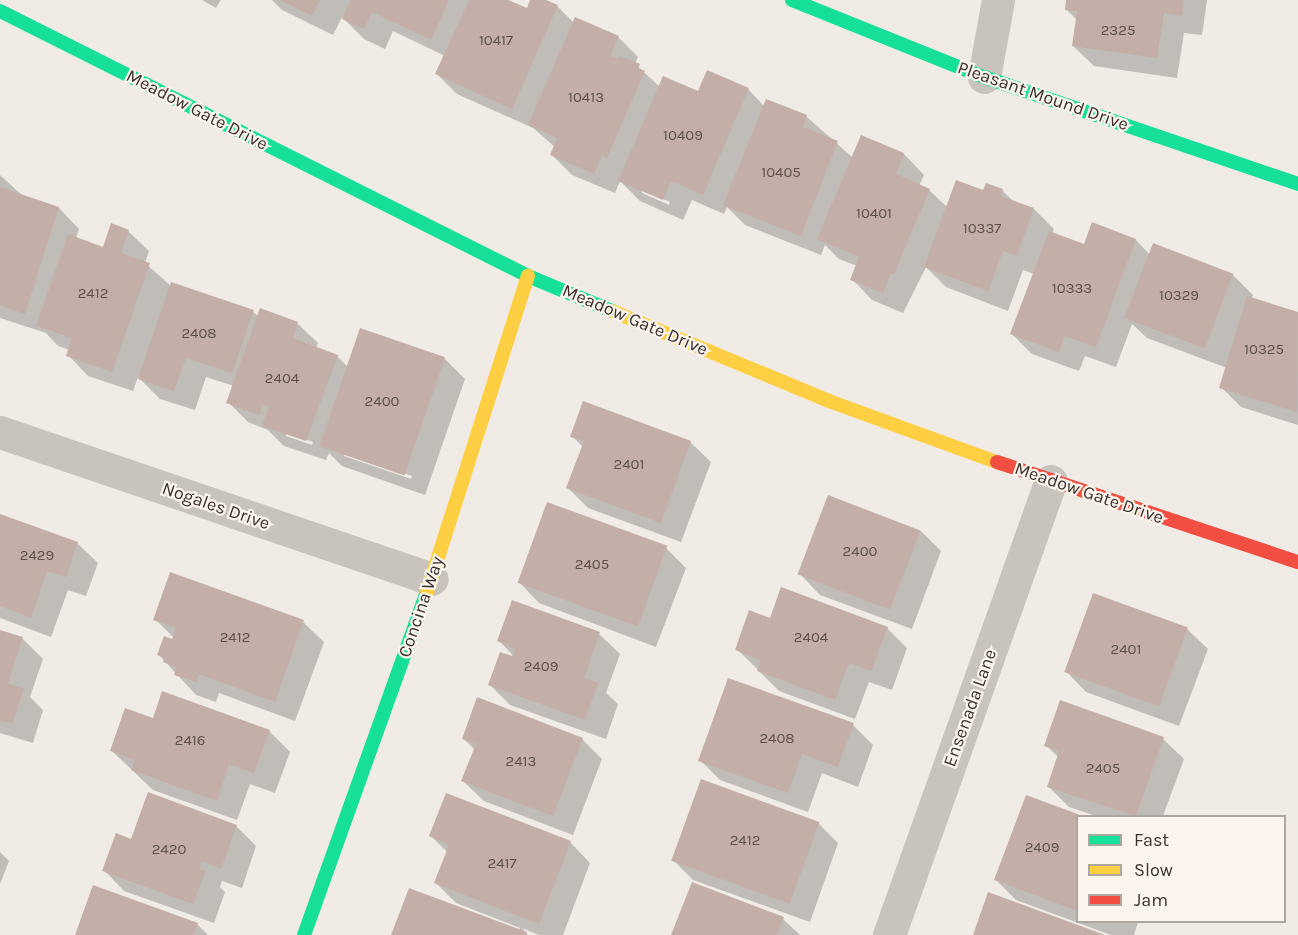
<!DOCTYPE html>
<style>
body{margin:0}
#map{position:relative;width:1298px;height:935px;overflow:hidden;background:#f0ebe5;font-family:Karla,sans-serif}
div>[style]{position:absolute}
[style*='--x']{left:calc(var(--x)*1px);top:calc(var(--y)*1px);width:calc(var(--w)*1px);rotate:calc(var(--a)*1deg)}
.shadow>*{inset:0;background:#0003}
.building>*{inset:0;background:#c3afa7;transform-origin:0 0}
.street>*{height:33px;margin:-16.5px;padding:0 16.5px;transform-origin:16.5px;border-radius:16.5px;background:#c9c3be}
.fast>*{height:14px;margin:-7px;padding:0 7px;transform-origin:7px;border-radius:7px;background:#16e098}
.slow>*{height:14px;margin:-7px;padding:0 7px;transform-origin:7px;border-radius:7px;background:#ffcf43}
.jam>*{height:14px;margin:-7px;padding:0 7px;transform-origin:7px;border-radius:7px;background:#f24e42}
span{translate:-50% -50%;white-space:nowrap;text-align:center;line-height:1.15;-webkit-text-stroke:4.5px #fbf5ee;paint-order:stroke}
.number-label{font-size:15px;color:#5d504a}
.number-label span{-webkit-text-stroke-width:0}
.street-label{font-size:18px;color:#3b302b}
.legend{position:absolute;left:1076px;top:815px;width:210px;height:108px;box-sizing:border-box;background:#fbf5ee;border:2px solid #aea6a0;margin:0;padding:8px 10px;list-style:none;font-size:18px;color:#3b302b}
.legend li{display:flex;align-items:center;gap:12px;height:30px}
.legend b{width:30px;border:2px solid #aea6a0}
</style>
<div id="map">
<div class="shadow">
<div style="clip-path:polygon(202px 0,221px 0,216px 8px)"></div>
<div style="clip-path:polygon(evenodd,272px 0,504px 0,527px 10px,532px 0,542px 0,557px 6px,574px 23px,618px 37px,638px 57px,635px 64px,660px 87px,699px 93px,748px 89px,764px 106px,766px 101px,807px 117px,853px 158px,862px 137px,904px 154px,924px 175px,919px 186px,929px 190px,948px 208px,983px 192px,1002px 190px,1014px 202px,1034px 209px,1054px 229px,1052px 234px,1085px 246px,1093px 224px,1136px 240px,1150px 255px,1233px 275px,1253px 295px,1251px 299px,1298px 314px,1298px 425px,1241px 407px,1221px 387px,1227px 368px,1147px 338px,1132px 324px,1116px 367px,1085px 356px,1079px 371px,1032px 354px,1012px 334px,1034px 274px,1023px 270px,1008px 311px,946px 287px,926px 267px,903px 313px,872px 300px,852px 279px,857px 266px,839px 259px,825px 245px,821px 255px,745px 225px,727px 207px,724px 214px,692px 200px,683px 220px,640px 201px,620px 181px,615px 193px,572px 175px,551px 154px,555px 147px,533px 128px,457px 94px,437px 74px,445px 56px,393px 31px,385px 49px,364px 39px,342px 17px,333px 35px,282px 10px,272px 0,642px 190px,670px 202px,669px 205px,642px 193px,642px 190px)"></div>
<div style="clip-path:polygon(1068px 0,1207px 0,1202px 35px,1184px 33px,1177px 78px,1094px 66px,1073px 46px,1077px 20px,1066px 9px)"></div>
<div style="clip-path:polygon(evenodd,0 175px,24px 197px,59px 208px,79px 229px,76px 238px,104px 249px,128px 231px,149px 251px,145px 263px,171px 286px,253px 312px,259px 317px,297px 323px,318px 343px,316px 348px,337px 356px,348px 367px,445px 359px,465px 379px,425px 495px,342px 466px,329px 453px,326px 460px,284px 446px,268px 430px,248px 422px,228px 402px,234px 386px,206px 377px,195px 410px,160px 399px,138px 377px,133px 391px,88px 376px,68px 355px,70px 350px,58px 346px,46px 333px,0 318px,0 175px,286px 433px,313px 442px,312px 445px,286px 436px,286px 433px,0 175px,344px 453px,412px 476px,411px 479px,344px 456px,344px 453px)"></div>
<div style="clip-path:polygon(572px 436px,690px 442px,711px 462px,681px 542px,588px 508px,568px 488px,583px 447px)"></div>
<div style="clip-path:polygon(0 516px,77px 543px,98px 563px,86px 596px,68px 590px,51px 637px,0 618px)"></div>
<div style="clip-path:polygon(921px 531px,941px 551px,912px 629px,820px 595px,800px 574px)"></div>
<div style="clip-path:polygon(666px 548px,686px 568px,656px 647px,539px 603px,519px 582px)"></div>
<div style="clip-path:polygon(155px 619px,303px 622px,324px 642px,295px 721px,219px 693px,216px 702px,196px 695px,159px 655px,174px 638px)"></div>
<div style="clip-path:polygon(771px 620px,887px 628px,907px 648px,892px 690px,869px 682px,855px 719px,779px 691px,737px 649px)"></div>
<div style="clip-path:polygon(1187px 629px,1208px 649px,1179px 726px,1086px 692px,1066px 671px)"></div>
<div style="clip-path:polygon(0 631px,22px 638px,43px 659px,30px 697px,43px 710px,33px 743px,0 733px)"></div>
<div style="clip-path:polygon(599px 634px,620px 654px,606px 693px,618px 704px,606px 739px,510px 705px,490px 685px,518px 660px,499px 641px)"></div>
<div style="clip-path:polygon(1061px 702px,1163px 739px,1184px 759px,1163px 816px,1096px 816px,1069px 807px,1048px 786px,1059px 758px,1046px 745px)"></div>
<div style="clip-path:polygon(154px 720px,269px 731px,290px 752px,275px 793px,250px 784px,237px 820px,153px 790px,112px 751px)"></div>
<div style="clip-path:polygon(853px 725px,873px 745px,858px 787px,822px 773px,808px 812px,720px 780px,700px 760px)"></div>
<div style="clip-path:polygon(463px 738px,582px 739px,602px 759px,573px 835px,484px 801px,463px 781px,475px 750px)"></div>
<div style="clip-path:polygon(1026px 797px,1080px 816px,1078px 816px,1078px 922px,1138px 922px,1134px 935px,1111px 935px,1016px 900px,996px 880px)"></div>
<div style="clip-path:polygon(818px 823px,838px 843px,810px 922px,693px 880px,673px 860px)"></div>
<div style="clip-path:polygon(236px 826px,256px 846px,242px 888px,222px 881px,220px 887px,225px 892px,214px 923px,124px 891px,104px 870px,132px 841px)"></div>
<div style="clip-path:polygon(431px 836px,570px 842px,590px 863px,563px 935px,539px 935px,522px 928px,528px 935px,393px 935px,519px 931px,520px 928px,456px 903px,436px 883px,448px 853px)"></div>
<div style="clip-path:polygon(0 852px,9px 861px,0 884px)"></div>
<div style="clip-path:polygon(693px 884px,783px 919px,800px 935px,673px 935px)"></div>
<div style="clip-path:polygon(197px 924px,208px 935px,76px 935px)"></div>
</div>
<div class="building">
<div style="clip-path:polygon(280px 0,320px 0,312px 16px)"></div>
<div style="clip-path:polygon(351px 0,449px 0,431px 40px,372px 12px,364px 29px,342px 19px)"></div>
<div style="clip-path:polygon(469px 0,508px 0,527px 8px,530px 0,546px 0,558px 5px,512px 109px,435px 74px)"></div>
<div style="clip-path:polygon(1066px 0,1184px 0,1182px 16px,1164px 13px,1157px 58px,1072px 46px,1077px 11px,1065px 10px)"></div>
<div style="clip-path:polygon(575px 17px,619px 36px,610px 56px,619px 59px,620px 56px,640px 64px,638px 68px,645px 71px,607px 158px,602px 155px,594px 174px,550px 155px,557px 138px,528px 125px)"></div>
<div style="clip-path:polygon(707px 70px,749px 88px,703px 195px,671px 181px,663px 200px,618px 181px,663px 76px,698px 91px)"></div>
<div style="clip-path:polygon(766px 99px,807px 115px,803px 127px,838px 141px,801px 236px,723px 205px)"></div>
<div style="clip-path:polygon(861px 135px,904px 153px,896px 174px,930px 189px,894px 274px,891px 273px,883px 293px,850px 280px,859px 257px,817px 239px)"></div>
<div style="clip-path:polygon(956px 180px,983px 190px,986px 183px,1003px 189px,1001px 196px,1034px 208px,1017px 256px,1003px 251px,988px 291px,924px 267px)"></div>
<div style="clip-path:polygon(0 187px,59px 207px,25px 314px,0 305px)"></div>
<div style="clip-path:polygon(1092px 222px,1136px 239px,1096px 347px,1065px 336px,1059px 352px,1010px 334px,1049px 231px,1084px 244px)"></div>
<div style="clip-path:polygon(111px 223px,129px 230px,121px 253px,150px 263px,112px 372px,66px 356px,72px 338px,36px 326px,68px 234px,103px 247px)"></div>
<div style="left:1153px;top:243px;width:86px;height:80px;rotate:21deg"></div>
<div style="clip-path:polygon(171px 282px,254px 310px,232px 373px,186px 358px,174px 391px,138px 379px)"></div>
<div style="clip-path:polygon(1247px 296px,1298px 312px,1297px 412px,1219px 388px)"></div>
<div style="clip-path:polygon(260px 308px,298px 322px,293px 338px,338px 355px,306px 441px,262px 426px,269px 406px,263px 404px,259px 415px,226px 403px)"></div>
<div style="left:360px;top:328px;width:90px;height:125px;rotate:19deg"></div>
<div style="clip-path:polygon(583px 401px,691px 441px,661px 523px,566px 488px,584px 441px,570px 437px)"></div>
<div style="left:828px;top:495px;width:99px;height:85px;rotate:21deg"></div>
<div style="left:547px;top:502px;width:128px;height:86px;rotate:20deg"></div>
<div style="clip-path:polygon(0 514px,78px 542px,66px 577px,47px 571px,31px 618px,0 606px)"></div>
<div style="clip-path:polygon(170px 572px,304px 620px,275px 702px,199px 674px,196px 682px,174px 675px,177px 667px,163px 662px,165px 658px,157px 655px,164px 636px,172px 639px,176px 628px,153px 620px)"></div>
<div style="clip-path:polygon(781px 587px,888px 627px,871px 671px,849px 663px,835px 700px,757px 671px,761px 660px,735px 650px,749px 610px,770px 618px)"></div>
<div style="left:1093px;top:593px;width:101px;height:84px;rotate:20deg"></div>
<div style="clip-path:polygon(512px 600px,600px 632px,584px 678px,598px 683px,585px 720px,488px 685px,500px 652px,512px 656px,515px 649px,497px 641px)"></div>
<div style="clip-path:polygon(0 630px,23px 637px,8px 683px,24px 689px,12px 724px,0 720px)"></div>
<div style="clip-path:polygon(728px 678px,854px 723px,838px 767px,802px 754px,788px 793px,698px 761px)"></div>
<div style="clip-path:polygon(162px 691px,270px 730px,254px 773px,229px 764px,217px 801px,131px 770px,135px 760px,110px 751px,125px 708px,153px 718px)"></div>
<div style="clip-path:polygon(477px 697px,583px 738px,553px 816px,461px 781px,476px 744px,462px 739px)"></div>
<div style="clip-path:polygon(1060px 700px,1164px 737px,1136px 816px,1047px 787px,1059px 751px,1044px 746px)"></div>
<div style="left:701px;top:779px;width:126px;height:87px;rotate:20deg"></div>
<div style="clip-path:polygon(148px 792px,237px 825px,221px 869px,202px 861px,199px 869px,206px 871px,193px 904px,102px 871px,116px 833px,131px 839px)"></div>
<div style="clip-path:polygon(446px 793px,571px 841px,539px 924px,434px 883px,449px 845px,429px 836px)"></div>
<div style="clip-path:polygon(1026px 795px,1083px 816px,1078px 816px,1078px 911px,994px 880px)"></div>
<div style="clip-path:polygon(692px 882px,784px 917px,777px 935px,671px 935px)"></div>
<div style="clip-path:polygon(93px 885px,198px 923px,193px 935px,75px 935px)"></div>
<div style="clip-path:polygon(409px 888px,527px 932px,526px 935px,391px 935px)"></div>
<div style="clip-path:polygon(988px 892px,1105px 935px,973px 935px)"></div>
</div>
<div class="street">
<div style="--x:984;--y:77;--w:78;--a:-79.7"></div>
<div style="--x:0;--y:432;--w:456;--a:18.8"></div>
<div style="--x:889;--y:935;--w:482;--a:-70.4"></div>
</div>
<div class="fast">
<div style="--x:792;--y:0;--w:207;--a:21.9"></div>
<div style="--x:984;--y:77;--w:332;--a:18.8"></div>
<div style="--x:0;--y:11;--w:591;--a:26.65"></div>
<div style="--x:528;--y:276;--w:91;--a:22.6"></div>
<div style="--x:304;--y:935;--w:364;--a:-70.3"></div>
</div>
<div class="slow">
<div style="--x:612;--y:311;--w:235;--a:22.5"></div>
<div style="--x:829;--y:401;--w:179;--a:20"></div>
<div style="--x:427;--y:592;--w:332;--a:-72.3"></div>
</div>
<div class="jam">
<div style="--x:997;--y:462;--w:317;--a:18.4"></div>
</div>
<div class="number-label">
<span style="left:1118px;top:31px">2325</span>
<span style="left:496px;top:41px">10417</span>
<span style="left:586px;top:98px">10413</span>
<span style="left:683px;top:136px">10409</span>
<span style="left:781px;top:173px">10405</span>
<span style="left:874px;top:214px">10401</span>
<span style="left:982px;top:229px">10337</span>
<span style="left:1072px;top:289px">10333</span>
<span style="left:93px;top:294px">2412</span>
<span style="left:1179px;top:296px">10329</span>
<span style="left:199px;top:334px">2408</span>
<span style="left:1264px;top:350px">10325</span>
<span style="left:282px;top:379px">2404</span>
<span style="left:382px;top:402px">2400</span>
<span style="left:629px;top:465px">2401</span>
<span style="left:860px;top:552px">2400</span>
<span style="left:37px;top:556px">2429</span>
<span style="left:592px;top:565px">2405</span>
<span style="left:235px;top:638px">2412</span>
<span style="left:811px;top:638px">2404</span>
<span style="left:1126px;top:650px">2401</span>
<span style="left:541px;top:667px">2409</span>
<span style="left:777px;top:739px">2408</span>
<span style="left:190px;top:741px">2416</span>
<span style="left:521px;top:762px">2413</span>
<span style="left:1103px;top:769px">2405</span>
<span style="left:745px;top:841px">2412</span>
<span style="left:1042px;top:848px">2409</span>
<span style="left:169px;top:850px">2420</span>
<span style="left:502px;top:864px">2417</span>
</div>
<div class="street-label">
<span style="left:1043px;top:96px;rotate:19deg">Pleasant Mound Drive</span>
<span style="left:197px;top:110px;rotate:27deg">Meadow Gate Drive</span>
<span style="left:635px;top:320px;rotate:23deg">Meadow Gate Drive</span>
<span style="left:1089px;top:493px;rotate:19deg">Meadow Gate Drive</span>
<span style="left:216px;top:506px;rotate:19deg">Nogales Drive</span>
<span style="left:421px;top:607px;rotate:-71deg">Concina Way</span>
<span style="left:970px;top:708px;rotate:-70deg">Ensenada Lane</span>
</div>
<ul class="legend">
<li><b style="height:8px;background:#16e098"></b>Fast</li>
<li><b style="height:8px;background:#ffcf43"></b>Slow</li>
<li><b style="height:8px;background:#f24e42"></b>Jam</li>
</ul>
</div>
